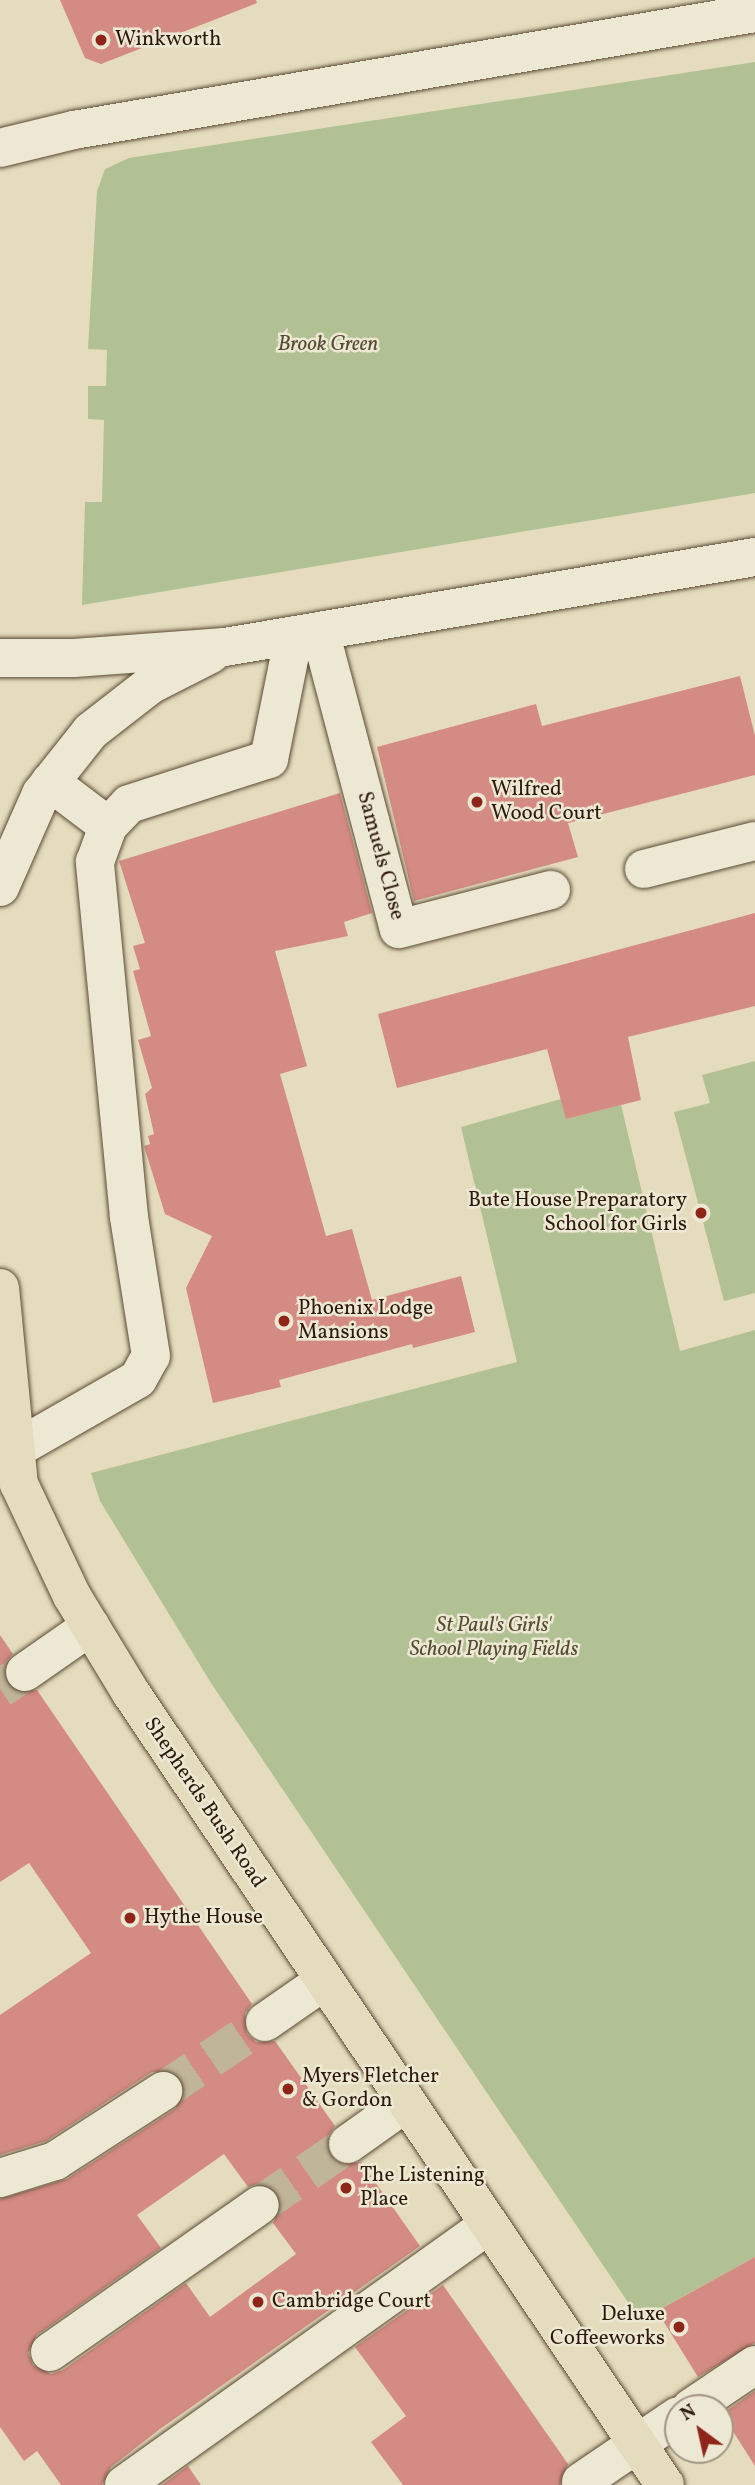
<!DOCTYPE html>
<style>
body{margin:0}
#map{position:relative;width:755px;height:2485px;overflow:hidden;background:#e4dcbc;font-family:Vollkorn,serif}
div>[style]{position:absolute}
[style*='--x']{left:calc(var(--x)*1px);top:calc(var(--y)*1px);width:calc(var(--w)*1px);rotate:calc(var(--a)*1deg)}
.green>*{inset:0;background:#b1c193}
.building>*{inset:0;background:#d48b83}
.minor-tunnel>*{height:38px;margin-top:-19px;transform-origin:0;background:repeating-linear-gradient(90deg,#c0b598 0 38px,transparent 0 57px)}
.roads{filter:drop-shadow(0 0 2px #5c4a36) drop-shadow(0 0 2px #5c4a36)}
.minor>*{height:38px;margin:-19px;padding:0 19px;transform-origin:19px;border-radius:19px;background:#ede8d3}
.major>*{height:38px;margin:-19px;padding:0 19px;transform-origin:19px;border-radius:19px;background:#e4dcbc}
.dots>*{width:19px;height:19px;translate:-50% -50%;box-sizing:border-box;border:4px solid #ede8d3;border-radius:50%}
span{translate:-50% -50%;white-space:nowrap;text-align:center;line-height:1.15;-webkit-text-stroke:5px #ede8d3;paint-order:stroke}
.poi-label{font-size:21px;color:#2e1a09}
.left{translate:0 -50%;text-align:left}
.right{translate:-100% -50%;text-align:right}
.park-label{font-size:21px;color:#554c32;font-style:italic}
.street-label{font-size:21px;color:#2e1a09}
.north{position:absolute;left:664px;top:2394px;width:70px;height:70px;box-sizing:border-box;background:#ede8d3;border:2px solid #a19682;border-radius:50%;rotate:327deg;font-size:19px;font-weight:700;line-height:28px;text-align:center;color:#2e1a09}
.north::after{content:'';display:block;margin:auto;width:24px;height:32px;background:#8f2418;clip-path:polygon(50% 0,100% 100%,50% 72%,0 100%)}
</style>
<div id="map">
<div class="green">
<div style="clip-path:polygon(755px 62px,755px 493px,82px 605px,85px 502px,102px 502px,104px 420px,88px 419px,88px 386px,106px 386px,107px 350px,88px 349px,97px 191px,105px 169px,129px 158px)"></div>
<div style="clip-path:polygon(755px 1061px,755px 1293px,724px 1301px,674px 1112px,710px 1103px,702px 1075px)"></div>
<div style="clip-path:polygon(561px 1099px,566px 1119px,621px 1105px,680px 1351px,755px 1330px,755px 2257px,640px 2320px,211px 1683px,100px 1501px,91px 1473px,517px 1362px,461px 1127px)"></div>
</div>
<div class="building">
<div style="clip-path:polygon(60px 0,256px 0,257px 3px,101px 64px,85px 58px)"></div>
<div style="clip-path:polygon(740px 676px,755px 736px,755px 775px,568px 823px,578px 857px,414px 901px,377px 747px,536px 704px,542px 726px)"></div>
<div style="clip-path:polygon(340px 793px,372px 913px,344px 922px,348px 936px,275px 951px,307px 1066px,280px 1074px,326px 1236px,352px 1229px,372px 1300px,461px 1276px,475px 1332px,413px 1348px,412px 1344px,279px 1380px,281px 1387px,213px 1403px,186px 1288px,212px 1236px,165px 1214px,144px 1146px,150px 1144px,148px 1136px,154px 1134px,145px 1094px,152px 1088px,138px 1040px,151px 1036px,133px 971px,140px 969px,133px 946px,145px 943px,119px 861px)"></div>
<div style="clip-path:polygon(755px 913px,755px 1006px,628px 1037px,641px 1100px,566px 1119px,547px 1049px,397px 1088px,378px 1014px)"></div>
<div style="clip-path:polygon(evenodd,0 1635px,13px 1654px,5px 1663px,7px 1684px,16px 1692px,37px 1690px,252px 2004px,245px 2013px,247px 2034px,256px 2042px,275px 2041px,335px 2126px,328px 2136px,330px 2156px,340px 2164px,361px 2162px,420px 2246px,160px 2429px,111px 2467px,102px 2485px,61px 2485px,37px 2451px,24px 2461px,0 2427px,0 2199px,67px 2179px,175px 2109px,185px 2089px,172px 2071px,152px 2072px,46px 2141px,0 2155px,0 2015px,91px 1953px,29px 1863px,0 1882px,0 1635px,224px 2154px,248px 2187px,259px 2183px,277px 2192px,282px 2204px,273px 2223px,296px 2254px,210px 2317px,186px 2283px,63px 2370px,51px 2374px,33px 2365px,28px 2353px,37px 2335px,161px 2248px,137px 2215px,224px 2154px)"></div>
<div style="clip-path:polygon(755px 2257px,755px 2343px,698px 2377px,657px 2311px)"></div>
<div style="clip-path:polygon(443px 2285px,568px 2464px,560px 2485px,403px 2485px,371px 2442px,406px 2416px,355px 2347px)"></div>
<div style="clip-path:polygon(755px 2391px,755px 2466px,722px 2414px)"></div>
<div style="clip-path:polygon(188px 2466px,201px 2485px,162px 2485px)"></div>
</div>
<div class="minor-tunnel">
<div style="--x:0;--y:1689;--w:30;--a:-34"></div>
<div style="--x:163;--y:2091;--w:123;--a:-34.1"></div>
<div style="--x:260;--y:2205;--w:107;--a:-34.7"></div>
</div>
<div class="roads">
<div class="minor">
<div style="--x:0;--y:148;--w:76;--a:-13.7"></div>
<div style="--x:74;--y:130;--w:691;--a:-9.75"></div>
<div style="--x:320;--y:631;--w:308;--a:75.2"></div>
<div style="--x:399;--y:929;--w:157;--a:-14.4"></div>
<div style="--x:0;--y:658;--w:74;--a:0"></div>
<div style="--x:74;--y:658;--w:151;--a:-4.2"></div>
<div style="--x:225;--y:647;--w:538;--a:-9.64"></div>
<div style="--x:50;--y:782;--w:73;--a:37.2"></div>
<div style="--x:644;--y:869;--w:114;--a:-14.2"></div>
<div style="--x:0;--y:887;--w:102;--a:-66.2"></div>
<div style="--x:41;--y:794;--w:80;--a:-51.6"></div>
<div style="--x:91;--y:731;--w:75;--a:-37.9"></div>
<div style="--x:150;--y:685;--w:68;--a:-26.9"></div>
<div style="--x:14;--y:1450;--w:143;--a:-29.8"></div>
<div style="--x:138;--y:1379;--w:26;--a:-61"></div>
<div style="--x:151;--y:1356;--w:141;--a:-99"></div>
<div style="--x:129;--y:1217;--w:357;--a:-95.5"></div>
<div style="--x:95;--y:862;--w:38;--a:-70"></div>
<div style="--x:108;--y:826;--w:30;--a:-46"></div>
<div style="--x:129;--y:804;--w:147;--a:-17.8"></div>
<div style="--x:269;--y:759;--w:126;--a:-78.6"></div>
<div style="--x:25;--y:1672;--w:80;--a:-34.9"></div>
<div style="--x:265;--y:2022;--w:72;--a:-34.8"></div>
<div style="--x:348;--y:2144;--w:72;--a:-35.4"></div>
<div style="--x:0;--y:2178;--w:58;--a:-17.2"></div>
<div style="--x:55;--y:2161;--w:129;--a:-32.9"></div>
<div style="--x:50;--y:2352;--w:256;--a:-35"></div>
<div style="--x:691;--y:2408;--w:77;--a:-33.9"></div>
<div style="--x:581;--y:2482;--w:117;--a:-34.2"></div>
<div style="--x:124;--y:2485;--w:448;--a:-35.5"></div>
</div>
<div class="major">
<div style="--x:0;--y:1288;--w:197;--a:84.5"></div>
<div style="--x:19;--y:1484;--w:124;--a:64.7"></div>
<div style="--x:72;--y:1596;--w:114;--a:58.7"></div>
<div style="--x:131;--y:1693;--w:955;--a:56.01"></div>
</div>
</div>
<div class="dots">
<div style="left:101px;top:40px;background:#8f2418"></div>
<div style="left:477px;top:802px;background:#8f2418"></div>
<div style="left:701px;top:1213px;background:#8f2418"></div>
<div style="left:284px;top:1321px;background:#8f2418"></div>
<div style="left:130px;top:1918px;background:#8f2418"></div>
<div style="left:288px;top:2089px;background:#8f2418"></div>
<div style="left:346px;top:2188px;background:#8f2418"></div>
<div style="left:258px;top:2302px;background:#8f2418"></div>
<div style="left:679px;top:2327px;background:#8f2418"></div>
</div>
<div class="poi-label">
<span class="left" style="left:115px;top:40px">Winkworth</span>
<span class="left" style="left:491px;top:802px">Wilfred<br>Wood Court</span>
<span class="right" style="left:687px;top:1213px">Bute House Preparatory<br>School for Girls</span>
<span class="left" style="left:298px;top:1321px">Phoenix Lodge<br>Mansions</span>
<span class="left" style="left:144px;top:1918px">Hythe House</span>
<span class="left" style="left:302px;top:2089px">Myers Fletcher<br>&amp; Gordon</span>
<span class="left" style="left:360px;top:2188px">The Listening<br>Place</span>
<span class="left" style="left:272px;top:2302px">Cambridge Court</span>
<span class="right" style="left:665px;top:2327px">Deluxe<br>Coffeeworks</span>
</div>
<div class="park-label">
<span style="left:328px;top:345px">Brook Green</span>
<span style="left:494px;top:1638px">St Paul's Girls'<br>School Playing Fields</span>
</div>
<div class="street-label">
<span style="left:380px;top:856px;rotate:75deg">Samuels Close</span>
<span style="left:204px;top:1803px;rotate:56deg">Shepherds Bush Road</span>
</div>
<div class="north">N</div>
</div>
